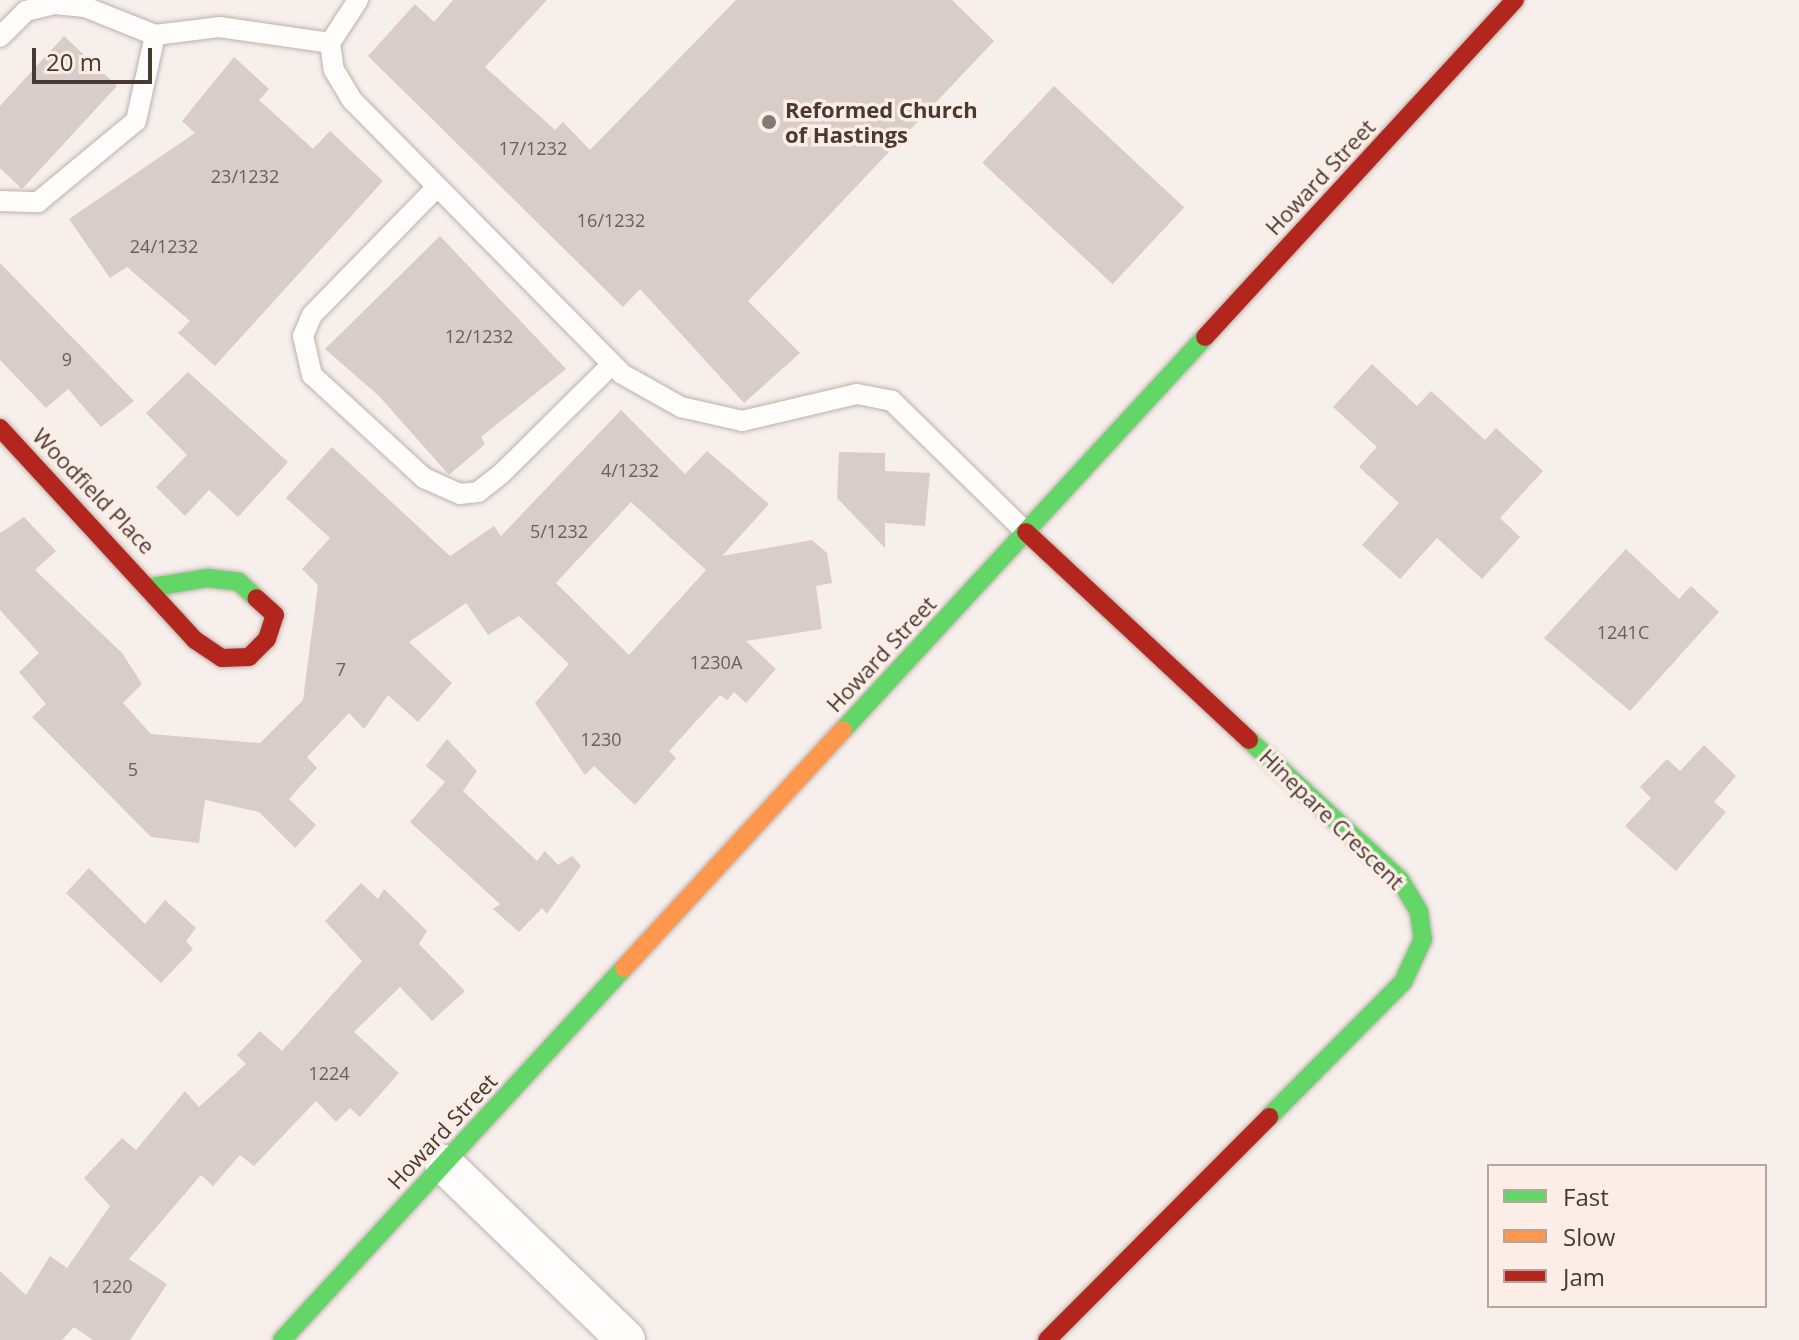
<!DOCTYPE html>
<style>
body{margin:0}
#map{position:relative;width:1799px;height:1340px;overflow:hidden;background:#f7efeb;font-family:"Open Sans",sans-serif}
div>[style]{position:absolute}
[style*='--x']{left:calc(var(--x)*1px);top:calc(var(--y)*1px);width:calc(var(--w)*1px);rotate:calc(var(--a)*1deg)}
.building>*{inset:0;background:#d8cdc8;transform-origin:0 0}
.roads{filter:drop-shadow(0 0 2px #bcb1ac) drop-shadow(0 0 2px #bcb1ac)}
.lane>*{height:20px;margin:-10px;padding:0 10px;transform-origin:10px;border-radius:10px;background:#fefdfc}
.street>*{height:38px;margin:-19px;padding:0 19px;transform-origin:19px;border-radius:19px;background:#fefdfc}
.fast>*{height:18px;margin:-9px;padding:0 9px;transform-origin:9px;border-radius:9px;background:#63d668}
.slow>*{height:18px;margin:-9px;padding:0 9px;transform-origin:9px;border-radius:9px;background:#ff974d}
.jam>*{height:18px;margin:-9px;padding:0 9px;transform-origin:9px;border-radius:9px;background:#b3261e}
.dots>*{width:22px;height:22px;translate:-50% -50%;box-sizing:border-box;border:4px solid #fcede6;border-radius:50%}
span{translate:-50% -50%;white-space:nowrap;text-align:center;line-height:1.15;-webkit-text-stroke:7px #fcede6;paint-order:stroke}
.number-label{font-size:18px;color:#6c5e58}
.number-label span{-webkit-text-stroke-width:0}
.poi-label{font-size:22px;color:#483932;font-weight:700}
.left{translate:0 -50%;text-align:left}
.street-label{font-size:22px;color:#483932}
.legend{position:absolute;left:1487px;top:1164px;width:280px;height:144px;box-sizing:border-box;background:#fcede6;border:2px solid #b4a59e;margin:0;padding:10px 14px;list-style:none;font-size:24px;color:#483932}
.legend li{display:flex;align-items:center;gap:16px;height:40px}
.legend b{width:40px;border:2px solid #b4a59e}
.scale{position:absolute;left:32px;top:48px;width:120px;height:36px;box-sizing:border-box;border:4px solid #483932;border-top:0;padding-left:10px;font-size:24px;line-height:28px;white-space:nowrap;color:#483932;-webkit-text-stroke:6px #fcede6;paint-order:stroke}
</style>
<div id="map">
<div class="building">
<div style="clip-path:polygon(453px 0,547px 0,485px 67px,555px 130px,563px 122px,590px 150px,736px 0,952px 0,994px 41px,748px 301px,800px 353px,744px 403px,640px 289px,623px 307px,368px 56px,415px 4px,434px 22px)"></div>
<div style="clip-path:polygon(64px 36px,117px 86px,22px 189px,0 168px,0 106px)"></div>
<div style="clip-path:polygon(234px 57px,269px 89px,259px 100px,313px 149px,330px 131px,383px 181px,215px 366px,178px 333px,190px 321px,127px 267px,110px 278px,69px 219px,195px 133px,182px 121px)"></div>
<div style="left:1054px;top:86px;width:178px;height:105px;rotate:43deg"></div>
<div style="clip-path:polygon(440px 236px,566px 369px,481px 437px,485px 444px,449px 475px,379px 396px,325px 349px)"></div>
<div style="clip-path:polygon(0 263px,134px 401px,101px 427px,68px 389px,46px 408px,0 360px)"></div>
<div style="clip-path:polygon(1372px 364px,1417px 406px,1431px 391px,1485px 440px,1496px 428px,1543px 471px,1500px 518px,1520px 537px,1482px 579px,1437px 538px,1400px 579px,1362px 545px,1399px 503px,1359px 467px,1377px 447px,1333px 407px)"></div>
<div style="clip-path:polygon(188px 372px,288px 462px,238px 517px,209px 490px,185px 516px,156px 487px,187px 455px,146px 413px)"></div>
<div style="clip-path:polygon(evenodd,621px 410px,685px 474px,707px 451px,769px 504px,722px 556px,812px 540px,827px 553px,832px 583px,816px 586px,822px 629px,746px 641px,776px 669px,746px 703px,734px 692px,727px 700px,720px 695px,669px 751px,676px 758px,635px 805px,594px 766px,585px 775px,535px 703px,569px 664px,519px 616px,488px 635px,466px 603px,409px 642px,452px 683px,418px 722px,388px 695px,364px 729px,349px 713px,307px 757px,317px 768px,289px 799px,316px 825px,295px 848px,259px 812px,205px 800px,199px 843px,151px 837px,32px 717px,46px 704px,19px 672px,39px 653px,0 610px,0 533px,24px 517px,56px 551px,35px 570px,122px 653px,142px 684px,123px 703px,151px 734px,260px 743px,303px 700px,318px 585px,302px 569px,330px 538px,286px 498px,332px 447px,450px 556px,494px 526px,501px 536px,621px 410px,631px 502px,706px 570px,629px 655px,556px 583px,631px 502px)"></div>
<div style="clip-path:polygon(839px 452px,885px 453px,885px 471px,930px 473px,925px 526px,885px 523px,885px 548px,837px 498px)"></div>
<div style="clip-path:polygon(1626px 549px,1679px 599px,1691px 586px,1719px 612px,1630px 711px,1544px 638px)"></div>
<div style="clip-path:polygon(447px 739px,477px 771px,463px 791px,537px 861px,545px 851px,558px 865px,572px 856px,581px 866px,547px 914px,542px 908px,519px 932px,493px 909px,500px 904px,410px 822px,445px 782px,426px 766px)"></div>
<div style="clip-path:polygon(1704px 745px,1736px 776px,1714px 802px,1726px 812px,1676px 871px,1625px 826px,1651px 798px,1640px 787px,1667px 759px,1680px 771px)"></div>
<div style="clip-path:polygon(89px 868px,145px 924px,165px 900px,196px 928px,186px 941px,193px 949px,161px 983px,66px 893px)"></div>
<div style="clip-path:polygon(361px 883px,378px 899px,384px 889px,427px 931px,419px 944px,465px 991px,432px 1021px,400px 987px,354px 1032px,399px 1073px,360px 1117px,350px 1108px,336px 1122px,316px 1101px,254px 1166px,240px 1155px,213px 1186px,201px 1175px,129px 1259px,167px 1284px,130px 1340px,93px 1340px,74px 1327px,62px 1340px,0 1340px,0 1271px,26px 1295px,50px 1256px,67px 1268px,110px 1206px,84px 1178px,122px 1138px,136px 1150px,185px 1091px,199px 1107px,246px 1064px,237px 1055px,260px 1031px,282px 1051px,362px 961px,325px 921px)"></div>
</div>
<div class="roads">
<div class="lane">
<div style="--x:358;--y:0;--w:51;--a:123.1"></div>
<div style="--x:330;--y:43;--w:27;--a:82"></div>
<div style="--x:334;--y:70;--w:35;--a:59"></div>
<div style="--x:352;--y:100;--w:385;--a:45.4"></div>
<div style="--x:622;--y:374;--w:68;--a:29.2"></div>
<div style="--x:681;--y:407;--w:63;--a:12.9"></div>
<div style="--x:742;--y:421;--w:118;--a:-13.2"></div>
<div style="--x:857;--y:394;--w:36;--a:11"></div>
<div style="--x:892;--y:401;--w:187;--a:44.4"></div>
<div style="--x:0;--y:37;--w:37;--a:-45"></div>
<div style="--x:26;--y:11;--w:30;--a:-14"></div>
<div style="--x:55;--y:4;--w:30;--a:6"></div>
<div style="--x:85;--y:7;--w:75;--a:21.8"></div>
<div style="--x:155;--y:35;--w:64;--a:-7.1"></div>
<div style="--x:219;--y:27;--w:112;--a:8.2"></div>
<div style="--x:437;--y:187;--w:179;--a:134.3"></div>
<div style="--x:312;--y:315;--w:23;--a:113"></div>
<div style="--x:303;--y:336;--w:40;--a:77"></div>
<div style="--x:312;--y:375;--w:152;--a:42.6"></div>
<div style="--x:424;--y:478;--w:39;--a:24"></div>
<div style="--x:460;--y:494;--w:18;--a:-6"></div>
<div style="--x:478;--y:492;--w:29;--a:-38"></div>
<div style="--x:501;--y:474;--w:156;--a:-44.7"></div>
<div style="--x:0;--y:201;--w:38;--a:2"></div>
<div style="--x:38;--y:202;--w:127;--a:-39.6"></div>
<div style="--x:136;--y:121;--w:88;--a:-77.5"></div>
</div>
<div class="street">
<div style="--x:444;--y:1164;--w:253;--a:44"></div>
</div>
<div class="fast">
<div style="--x:153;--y:587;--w:56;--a:-9.3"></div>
<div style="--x:208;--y:578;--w:31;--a:7"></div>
<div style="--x:239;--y:582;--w:23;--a:43"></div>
<div style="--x:843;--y:730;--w:534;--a:-47.35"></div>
<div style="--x:1249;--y:740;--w:206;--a:42.8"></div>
<div style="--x:1400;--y:880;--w:37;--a:59"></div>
<div style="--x:1419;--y:912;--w:27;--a:82"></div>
<div style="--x:1423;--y:939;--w:47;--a:114.9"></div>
<div style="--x:1403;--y:982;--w:190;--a:134.8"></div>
<div style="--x:282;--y:1340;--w:505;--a:-47.41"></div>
</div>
<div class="slow">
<div style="--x:624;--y:968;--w:323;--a:-47.4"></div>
</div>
<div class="jam">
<div style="--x:1205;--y:337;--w:458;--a:-47.4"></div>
<div style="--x:0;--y:428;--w:288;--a:47.4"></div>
<div style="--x:195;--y:640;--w:32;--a:34"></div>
<div style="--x:222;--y:658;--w:27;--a:-2"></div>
<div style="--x:249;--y:657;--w:25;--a:-45"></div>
<div style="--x:267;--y:639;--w:25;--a:-72"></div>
<div style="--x:275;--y:615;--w:25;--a:-138"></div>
<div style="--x:1026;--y:532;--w:305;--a:43"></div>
<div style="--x:1047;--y:1340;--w:315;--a:-45.1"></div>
</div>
</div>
<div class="dots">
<div style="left:769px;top:122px;background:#857973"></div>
</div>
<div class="number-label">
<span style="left:533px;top:148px">17/1232</span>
<span style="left:245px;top:176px">23/1232</span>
<span style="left:611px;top:220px">16/1232</span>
<span style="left:164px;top:246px">24/1232</span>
<span style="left:479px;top:336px">12/1232</span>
<span style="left:67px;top:359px">9</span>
<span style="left:630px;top:470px">4/1232</span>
<span style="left:559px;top:531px">5/1232</span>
<span style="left:1623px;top:632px">1241C</span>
<span style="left:716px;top:662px">1230A</span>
<span style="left:341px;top:669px">7</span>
<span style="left:601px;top:739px">1230</span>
<span style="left:133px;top:769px">5</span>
<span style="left:329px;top:1073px">1224</span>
<span style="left:112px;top:1286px">1220</span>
</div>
<div class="poi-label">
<span class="left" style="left:785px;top:122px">Reformed Church<br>of Hastings</span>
</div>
<div class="street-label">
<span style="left:1320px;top:177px;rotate:-47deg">Howard Street</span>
<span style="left:94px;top:491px;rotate:46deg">Woodfield Place</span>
<span style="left:881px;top:654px;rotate:-47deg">Howard Street</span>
<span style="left:1332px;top:819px;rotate:44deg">Hinepare Crescent</span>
<span style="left:442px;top:1131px;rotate:-47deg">Howard Street</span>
</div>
<ul class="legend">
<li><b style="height:10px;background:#63d668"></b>Fast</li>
<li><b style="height:10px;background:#ff974d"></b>Slow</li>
<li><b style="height:10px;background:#b3261e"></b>Jam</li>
</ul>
<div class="scale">20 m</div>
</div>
